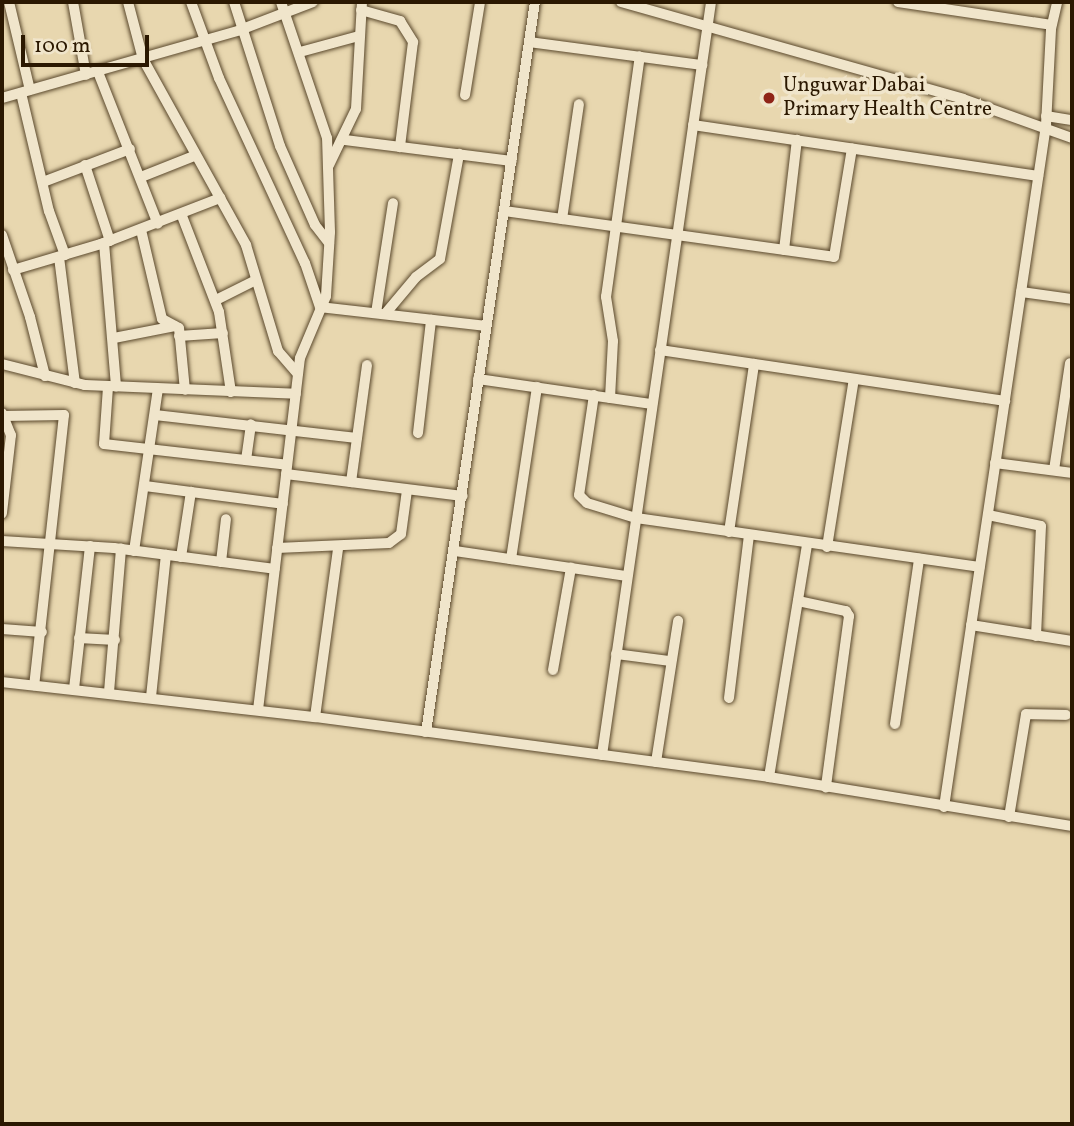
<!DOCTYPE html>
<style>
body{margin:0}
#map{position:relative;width:1074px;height:1126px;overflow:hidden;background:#e8d7af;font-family:Vollkorn,serif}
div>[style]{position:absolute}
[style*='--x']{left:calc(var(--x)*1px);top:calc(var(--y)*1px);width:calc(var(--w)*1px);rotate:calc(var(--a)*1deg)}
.roads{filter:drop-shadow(0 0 2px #5a482c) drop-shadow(0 0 2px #5a482c)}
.street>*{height:10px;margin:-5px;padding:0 5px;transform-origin:5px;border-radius:5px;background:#f0e5cb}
.dots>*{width:19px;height:19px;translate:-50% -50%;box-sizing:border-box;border:4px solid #f0e5cb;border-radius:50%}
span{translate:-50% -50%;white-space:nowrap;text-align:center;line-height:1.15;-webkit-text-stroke:7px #f0e5cb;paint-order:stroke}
.poi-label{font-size:21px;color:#2b1801}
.left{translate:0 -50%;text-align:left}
.frame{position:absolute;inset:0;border:4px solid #2b1801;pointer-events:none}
.scale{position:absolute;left:21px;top:35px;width:128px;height:32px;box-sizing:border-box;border:4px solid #2b1801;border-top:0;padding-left:9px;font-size:21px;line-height:24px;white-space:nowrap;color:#2b1801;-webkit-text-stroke:5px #f0e5cb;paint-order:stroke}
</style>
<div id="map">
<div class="roads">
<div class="street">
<div style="--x:9;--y:2;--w:90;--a:76.6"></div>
<div style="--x:73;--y:2;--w:74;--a:79.9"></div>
<div style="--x:128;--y:2;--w:59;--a:75.3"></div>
<div style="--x:143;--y:59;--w:213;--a:61"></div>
<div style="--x:246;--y:245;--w:111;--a:73.2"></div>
<div style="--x:278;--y:351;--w:30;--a:49"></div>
<div style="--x:191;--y:2;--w:81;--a:69.8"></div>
<div style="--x:219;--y:78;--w:204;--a:65.1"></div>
<div style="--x:305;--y:263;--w:46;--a:71.2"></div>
<div style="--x:320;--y:307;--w:167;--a:6.5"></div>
<div style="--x:234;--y:2;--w:151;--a:72.3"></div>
<div style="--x:280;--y:146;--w:86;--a:66.1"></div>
<div style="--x:315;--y:225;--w:23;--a:52"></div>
<div style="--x:621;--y:2;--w:355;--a:15.8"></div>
<div style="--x:963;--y:99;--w:116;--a:19.7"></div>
<div style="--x:898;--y:2;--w:155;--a:8.5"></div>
<div style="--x:361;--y:10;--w:41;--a:15.8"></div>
<div style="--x:400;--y:21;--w:25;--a:58"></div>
<div style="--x:413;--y:42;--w:106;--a:97.1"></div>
<div style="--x:529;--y:42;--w:175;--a:7.6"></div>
<div style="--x:300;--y:52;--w:61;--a:-15.2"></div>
<div style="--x:98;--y:72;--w:163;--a:68.5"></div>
<div style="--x:21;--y:93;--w:121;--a:76.7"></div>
<div style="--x:49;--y:211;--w:47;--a:70"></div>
<div style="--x:465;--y:95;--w:94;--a:-80.8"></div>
<div style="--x:2;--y:98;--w:248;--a:-15.9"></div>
<div style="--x:240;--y:30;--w:78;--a:-21"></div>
<div style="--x:1046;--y:116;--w:26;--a:9"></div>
<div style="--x:693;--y:125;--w:349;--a:8.4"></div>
<div style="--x:345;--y:140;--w:168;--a:7.2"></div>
<div style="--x:85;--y:165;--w:80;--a:71.8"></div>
<div style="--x:329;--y:165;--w:62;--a:-64.3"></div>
<div style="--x:356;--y:109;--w:107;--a:-86.8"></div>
<div style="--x:141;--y:177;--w:57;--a:-21.6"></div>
<div style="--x:43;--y:182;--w:93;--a:-20.8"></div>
<div style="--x:504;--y:211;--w:333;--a:7.9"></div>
<div style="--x:834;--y:257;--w:110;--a:-80.6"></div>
<div style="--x:182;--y:216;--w:103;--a:68.9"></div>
<div style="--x:219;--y:312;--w:81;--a:81.5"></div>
<div style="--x:562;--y:219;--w:116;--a:-81.6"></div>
<div style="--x:141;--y:230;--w:91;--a:76.7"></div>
<div style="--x:162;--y:319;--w:19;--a:28"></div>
<div style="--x:179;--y:328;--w:62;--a:84.5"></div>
<div style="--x:2;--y:235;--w:87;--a:71.1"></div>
<div style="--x:30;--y:317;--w:61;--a:75.7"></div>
<div style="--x:104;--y:243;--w:144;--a:85.2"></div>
<div style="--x:784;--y:250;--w:111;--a:-83.3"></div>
<div style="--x:59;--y:257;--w:127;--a:82.8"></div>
<div style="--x:13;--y:270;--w:92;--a:-16.5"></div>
<div style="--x:101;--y:244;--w:128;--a:-21.1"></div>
<div style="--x:1021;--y:292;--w:51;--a:7.8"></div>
<div style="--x:216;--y:300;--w:45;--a:-26.6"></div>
<div style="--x:376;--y:313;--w:111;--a:-81.2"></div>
<div style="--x:385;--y:314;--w:48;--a:-50"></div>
<div style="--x:416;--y:277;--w:30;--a:-37"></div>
<div style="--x:440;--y:259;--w:107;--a:-79.7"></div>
<div style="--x:179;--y:336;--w:44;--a:-3.9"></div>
<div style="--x:114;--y:338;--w:62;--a:-11.1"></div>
<div style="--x:660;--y:350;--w:349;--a:8.4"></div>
<div style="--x:2;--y:364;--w:86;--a:14.2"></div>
<div style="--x:85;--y:385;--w:211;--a:2.4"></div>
<div style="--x:478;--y:379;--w:176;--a:8.2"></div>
<div style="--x:108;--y:387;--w:57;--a:94"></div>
<div style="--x:104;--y:444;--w:184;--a:6.5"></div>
<div style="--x:594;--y:395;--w:101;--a:98.5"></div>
<div style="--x:579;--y:495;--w:11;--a:45"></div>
<div style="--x:587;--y:503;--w:51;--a:17"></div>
<div style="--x:636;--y:518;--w:347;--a:8.1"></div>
<div style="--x:610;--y:398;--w:57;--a:-87"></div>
<div style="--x:613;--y:341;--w:45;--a:-99"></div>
<div style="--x:606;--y:297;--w:243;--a:-82"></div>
<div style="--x:2;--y:413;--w:24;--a:68"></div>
<div style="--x:11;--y:435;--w:79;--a:96.6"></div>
<div style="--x:155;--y:415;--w:203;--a:6.5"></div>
<div style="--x:3;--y:416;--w:61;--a:-0.9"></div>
<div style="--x:64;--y:415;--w:272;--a:96.3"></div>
<div style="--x:418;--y:433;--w:114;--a:-83.4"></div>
<div style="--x:246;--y:460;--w:36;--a:-82"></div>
<div style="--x:995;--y:463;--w:78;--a:7.4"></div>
<div style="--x:1054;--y:470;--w:108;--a:-81.5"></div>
<div style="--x:286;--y:474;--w:178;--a:7.1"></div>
<div style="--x:351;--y:482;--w:118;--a:-82.2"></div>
<div style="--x:145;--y:486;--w:139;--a:7.4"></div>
<div style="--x:988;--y:515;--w:54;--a:11.7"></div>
<div style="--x:1041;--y:526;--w:110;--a:92.6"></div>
<div style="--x:729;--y:532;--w:170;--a:-81.5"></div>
<div style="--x:2;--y:541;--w:112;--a:3.6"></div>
<div style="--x:114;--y:548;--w:162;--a:7.4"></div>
<div style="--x:827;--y:547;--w:170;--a:-80.9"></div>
<div style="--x:277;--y:548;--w:112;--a:-2.6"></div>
<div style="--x:389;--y:543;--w:15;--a:-37"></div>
<div style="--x:401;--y:534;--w:44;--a:-82.2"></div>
<div style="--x:134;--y:551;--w:164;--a:-81.6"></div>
<div style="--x:455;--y:551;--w:174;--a:8.3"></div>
<div style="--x:181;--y:557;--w:66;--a:-81.3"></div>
<div style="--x:511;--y:559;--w:174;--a:-81.4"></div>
<div style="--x:221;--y:562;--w:43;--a:-83.4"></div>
<div style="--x:798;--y:601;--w:49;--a:11.8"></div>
<div style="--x:846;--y:611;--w:6;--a:59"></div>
<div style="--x:849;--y:616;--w:173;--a:97.7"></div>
<div style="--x:971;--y:625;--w:102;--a:9"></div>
<div style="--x:2;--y:629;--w:40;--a:4.3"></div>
<div style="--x:79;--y:638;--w:36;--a:3"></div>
<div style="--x:616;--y:654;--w:54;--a:7.4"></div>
<div style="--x:553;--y:670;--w:104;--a:-80"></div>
<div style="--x:2;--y:682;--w:315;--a:6.4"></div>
<div style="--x:315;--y:717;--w:458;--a:7.5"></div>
<div style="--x:769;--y:777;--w:307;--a:9.2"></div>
<div style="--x:74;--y:689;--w:144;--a:-83.6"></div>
<div style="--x:109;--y:692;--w:144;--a:-85.2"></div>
<div style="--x:151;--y:697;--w:143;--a:-84"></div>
<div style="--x:729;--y:698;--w:164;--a:-83"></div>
<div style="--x:258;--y:710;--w:354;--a:-83.2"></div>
<div style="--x:300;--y:358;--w:67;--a:-67.2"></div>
<div style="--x:326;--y:296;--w:64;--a:-86.4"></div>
<div style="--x:330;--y:232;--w:94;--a:-91.8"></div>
<div style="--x:327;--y:138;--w:144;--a:-108.7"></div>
<div style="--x:315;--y:717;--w:171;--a:-82.2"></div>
<div style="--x:895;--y:724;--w:167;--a:-81.7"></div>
<div style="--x:426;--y:732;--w:738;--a:-81.51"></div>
<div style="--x:602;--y:755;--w:761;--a:-81.76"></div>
<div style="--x:656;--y:762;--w:143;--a:-81.1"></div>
<div style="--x:769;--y:777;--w:236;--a:-80.7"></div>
<div style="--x:944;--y:807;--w:690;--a:-81.49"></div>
<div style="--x:1046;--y:125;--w:96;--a:-87"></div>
<div style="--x:1051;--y:29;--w:28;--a:-77"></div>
<div style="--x:1009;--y:817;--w:104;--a:-80.6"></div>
<div style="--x:1026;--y:714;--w:40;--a:1.4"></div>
</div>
</div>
<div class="dots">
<div style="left:769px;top:98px;background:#8f2418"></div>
</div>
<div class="poi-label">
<span class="left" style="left:783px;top:98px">Unguwar Dabai<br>Primary Health Centre</span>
</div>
<div class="frame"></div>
<div class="scale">100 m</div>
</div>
